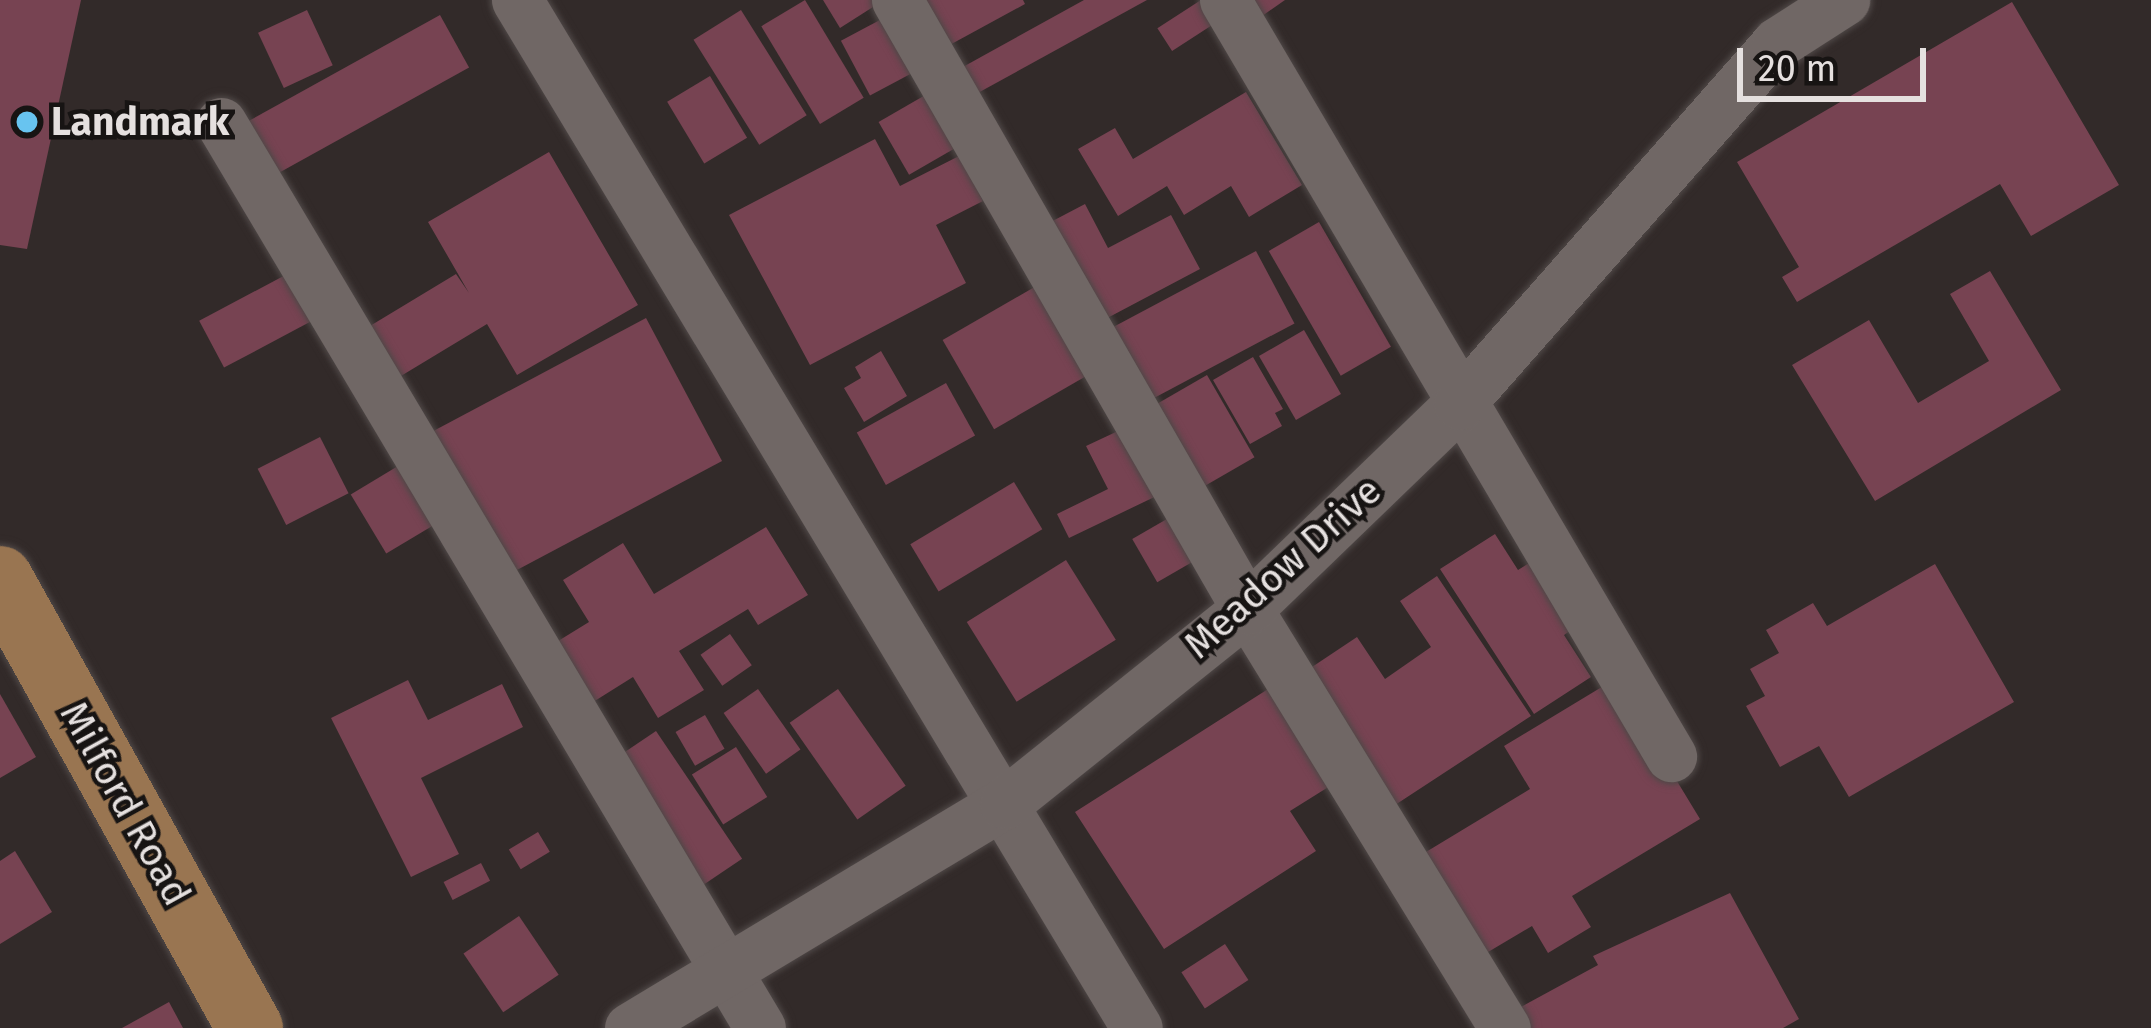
<!DOCTYPE html>
<style>
body{margin:0}
#map{position:relative;width:2151px;height:1028px;overflow:hidden;background:#322a29;font-family:"Fira Sans",sans-serif}
div>[style]{position:absolute}
[style*='--x']{left:calc(var(--x)*1px);top:calc(var(--y)*1px);width:calc(var(--w)*1px);rotate:calc(var(--a)*1deg)}
.building>*{inset:0;background:#774352;transform-origin:0 0}
.roads{filter:drop-shadow(0 0 3px #4f4847) drop-shadow(0 0 3px #4f4847)}
.street>*{height:51px;margin:-25.5px;padding:0 25.5px;transform-origin:25.5px;border-radius:25.5px;background:#706765}
.primary>*{height:66px;margin:-33px;padding:0 33px;transform-origin:33px;border-radius:33px;background:#997551}
.dots>*{width:33px;height:33px;translate:-50% -50%;box-sizing:border-box;border:6px solid #171413;border-radius:50%}
span{translate:-50% -50%;white-space:nowrap;text-align:center;line-height:1.15;-webkit-text-stroke:9px #171413;paint-order:stroke}
.poi-label{font-size:39px;color:#e5e0df;font-weight:700}
.left{translate:0 -50%;text-align:left}
.street-label{font-size:39px;color:#e5e0df}
.scale{position:absolute;left:1737px;top:48px;width:189px;height:54px;box-sizing:border-box;border:6px solid #e5e0df;border-top:0;padding-left:15px;font-size:36px;line-height:42px;white-space:nowrap;color:#e5e0df;-webkit-text-stroke:9px #171413;paint-order:stroke}
</style>
<div id="map">
<div class="building">
<div style="clip-path:polygon(0 0,81px 0,27px 249px,0 245px)"></div>
<div style="left:805px;top:0;width:114px;height:51px;rotate:59deg"></div>
<div style="clip-path:polygon(823px 0,884px 0,840px 28px)"></div>
<div style="clip-path:polygon(921px 0,1023px 0,1025px 4px,946px 47px)"></div>
<div style="clip-path:polygon(1084px 0,1147px 0,976px 94px,961px 68px)"></div>
<div style="left:1201px;top:0;width:27px;height:52px;rotate:57deg"></div>
<div style="clip-path:polygon(1240px 0,1285px 0,1255px 21px)"></div>
<div style="clip-path:polygon(2012px 2px,2119px 185px,2031px 236px,2000px 184px,1797px 302px,1782px 277px,1799px 267px,1737px 162px)"></div>
<div style="left:307px;top:10px;width:61px;height:54px;rotate:65deg"></div>
<div style="left:741px;top:10px;width:124px;height:56px;rotate:58deg"></div>
<div style="left:893px;top:13px;width:62px;height:59px;rotate:62deg"></div>
<div style="left:440px;top:15px;width:60px;height:224px;rotate:61deg"></div>
<div style="left:710px;top:76px;width:72px;height:50px;rotate:59deg"></div>
<div style="left:934px;top:90px;width:61px;height:64px;rotate:60deg"></div>
<div style="clip-path:polygon(1246px 92px,1302px 185px,1249px 217px,1231px 186px,1184px 215px,1167px 186px,1118px 216px,1078px 149px,1115px 128px,1133px 159px)"></div>
<div style="clip-path:polygon(875px 139px,900px 186px,959px 156px,983px 201px,936px 225px,966px 283px,810px 365px,729px 215px)"></div>
<div style="clip-path:polygon(549px 152px,638px 305px,517px 375px,487px 324px,391px 382px,360px 332px,456px 274px,469px 293px,428px 222px)"></div>
<div style="clip-path:polygon(1085px 204px,1108px 248px,1171px 215px,1200px 269px,1096px 324px,1043px 226px)"></div>
<div style="left:1319px;top:222px;width:144px;height:58px;rotate:60deg"></div>
<div style="left:1256px;top:251px;width:82px;height:175px;rotate:62deg"></div>
<div style="clip-path:polygon(1990px 271px,2061px 390px,1875px 501px,1792px 365px,1869px 320px,1918px 403px,1989px 361px,1950px 294px)"></div>
<div style="left:291px;top:272px;width:53px;height:104px;rotate:62deg"></div>
<div style="left:1050px;top:278px;width:103px;height:124px;rotate:60deg"></div>
<div style="left:646px;top:318px;width:162px;height:244px;rotate:62deg"></div>
<div style="left:1304px;top:330px;width:74px;height:52px;rotate:60deg"></div>
<div style="clip-path:polygon(881px 351px,907px 396px,864px 422px,844px 388px,861px 378px,855px 367px)"></div>
<div style="clip-path:polygon(1253px 357px,1283px 409px,1275px 413px,1282px 426px,1250px 444px,1213px 380px)"></div>
<div style="left:1207px;top:375px;width:95px;height:59px;rotate:60deg"></div>
<div style="left:946px;top:383px;width:60px;height:102px;rotate:61deg"></div>
<div style="clip-path:polygon(1135px 423px,1169px 490px,1069px 538px,1057px 514px,1108px 489px,1086px 446px)"></div>
<div style="left:320px;top:437px;width:63px;height:70px;rotate:63deg"></div>
<div style="left:403px;top:463px;width:69px;height:61px;rotate:59deg"></div>
<div style="left:1014px;top:482px;width:55px;height:121px;rotate:59deg"></div>
<div style="left:1179px;top:512px;width:50px;height:54px;rotate:60deg"></div>
<div style="clip-path:polygon(766px 527px,808px 595px,758px 625px,748px 609px,679px 651px,704px 690px,658px 718px,633px 677px,574px 714px,537px 654px,589px 622px,563px 580px,623px 543px,654px 594px)"></div>
<div style="clip-path:polygon(1495px 534px,1518px 570px,1543px 554px,1586px 620px,1564px 635px,1591px 677px,1534px 714px,1440px 569px)"></div>
<div style="left:1066px;top:560px;width:94px;height:117px;rotate:58deg"></div>
<div style="clip-path:polygon(1935px 564px,2014px 702px,1849px 797px,1819px 746px,1780px 767px,1746px 706px,1765px 696px,1750px 669px,1779px 653px,1766px 630px,1813px 603px,1827px 626px)"></div>
<div style="clip-path:polygon(1437px 576px,1531px 716px,1392px 807px,1303px 673px,1357px 637px,1385px 679px,1431px 647px,1400px 601px)"></div>
<div style="left:730px;top:634px;width:38px;height:36px;rotate:55deg"></div>
<div style="clip-path:polygon(1615px 679px,1700px 819px,1572px 896px,1591px 927px,1548px 953px,1532px 926px,1478px 958px,1416px 858px,1530px 789px,1504px 746px)"></div>
<div style="clip-path:polygon(408px 680px,428px 720px,502px 684px,523px 727px,421px 778px,459px 854px,411px 877px,331px 718px)"></div>
<div style="clip-path:polygon(1276px 684px,1338px 781px,1290px 811px,1316px 851px,1164px 949px,1075px 812px)"></div>
<div style="left:758px;top:689px;width:74px;height:42px;rotate:55deg"></div>
<div style="left:838px;top:689px;width:118px;height:59px;rotate:55deg"></div>
<div style="clip-path:polygon(0 694px,36px 757px,0 778px)"></div>
<div style="left:705px;top:715px;width:39px;height:34px;rotate:60deg"></div>
<div style="left:656px;top:731px;width:154px;height:64px;rotate:56deg"></div>
<div style="left:736px;top:747px;width:59px;height:52px;rotate:58deg"></div>
<div style="left:538px;top:832px;width:23px;height:34px;rotate:59deg"></div>
<div style="clip-path:polygon(15px 851px,52px 912px,0 944px,0 861px)"></div>
<div style="left:481px;top:863px;width:20px;height:42px;rotate:63deg"></div>
<div style="clip-path:polygon(1730px 893px,1799px 1019px,1783px 1028px,1518px 1028px,1510px 1013px,1598px 965px,1593px 956px)"></div>
<div style="left:519px;top:916px;width:71px;height:67px;rotate:56deg"></div>
<div style="left:1225px;top:944px;width:43px;height:52px;rotate:57deg"></div>
<div style="clip-path:polygon(169px 1002px,183px 1028px,122px 1028px)"></div>
</div>
<div class="roads">
<div class="street">
<div style="--x:517;--y:0;--w:1200;--a:58.91"></div>
<div style="--x:897;--y:0;--w:702;--a:60.11"></div>
<div style="--x:1247;--y:609;--w:492;--a:58.4"></div>
<div style="--x:1225;--y:0;--w:878;--a:59.46"></div>
<div style="--x:221;--y:123;--w:1053;--a:59.22"></div>
<div style="--x:630;--y:1028;--w:437;--a:-31"></div>
<div style="--x:1005;--y:803;--w:310;--a:-38.7"></div>
<div style="--x:1247;--y:609;--w:295;--a:-44"></div>
<div style="--x:1459;--y:404;--w:481;--a:-48.6"></div>
<div style="--x:1777;--y:43;--w:80;--a:-32.7"></div>
</div>
<div class="primary">
<div style="--x:0;--y:579;--w:514;--a:60.89"></div>
</div>
</div>
<div class="dots">
<div style="left:27px;top:122px;background:#68c4f0"></div>
</div>
<div class="poi-label">
<span class="left" style="left:51px;top:122px">Landmark</span>
</div>
<div class="street-label">
<span style="left:1283px;top:568px;rotate:-42deg">Meadow Drive</span>
<span style="left:125px;top:804px;rotate:61deg">Milford Road</span>
</div>
<div class="scale">20 m</div>
</div>
